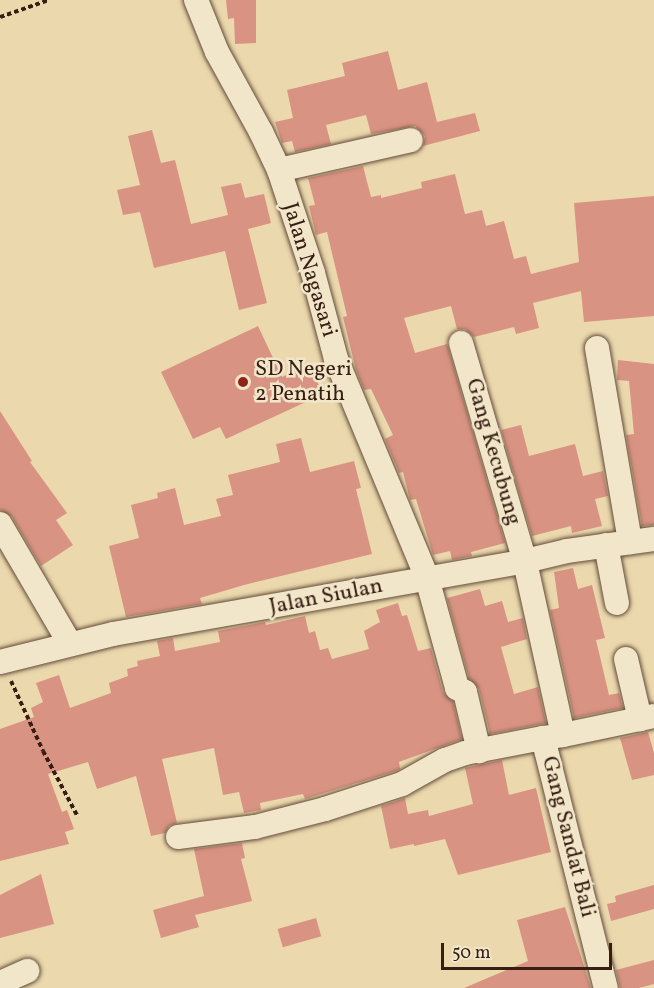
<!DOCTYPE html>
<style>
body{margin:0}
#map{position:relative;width:654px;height:988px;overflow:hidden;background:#ebd8ad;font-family:Vollkorn,serif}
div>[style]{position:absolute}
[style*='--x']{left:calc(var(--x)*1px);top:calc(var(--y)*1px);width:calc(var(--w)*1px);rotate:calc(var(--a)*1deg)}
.building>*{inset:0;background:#d99383;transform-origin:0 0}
.path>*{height:4px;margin-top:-2px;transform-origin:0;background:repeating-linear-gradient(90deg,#361e12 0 4.5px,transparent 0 7.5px)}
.roads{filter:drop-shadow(0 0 2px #634c39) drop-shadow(0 0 2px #634c39)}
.minor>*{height:24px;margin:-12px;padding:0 12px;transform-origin:12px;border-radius:12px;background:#f2e6ca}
.dots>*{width:16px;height:16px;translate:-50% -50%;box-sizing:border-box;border:3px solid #f2e6ca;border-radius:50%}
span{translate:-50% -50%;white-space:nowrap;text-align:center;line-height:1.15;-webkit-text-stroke:5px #f2e6ca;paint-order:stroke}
.street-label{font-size:22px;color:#361e12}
.poi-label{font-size:22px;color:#361e12}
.left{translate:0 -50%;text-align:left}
.scale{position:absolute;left:441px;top:943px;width:171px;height:27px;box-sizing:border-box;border:3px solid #361e12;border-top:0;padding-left:8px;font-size:18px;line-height:21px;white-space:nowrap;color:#361e12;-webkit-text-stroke:4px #f2e6ca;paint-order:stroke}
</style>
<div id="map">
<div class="building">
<div style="clip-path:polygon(226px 0,256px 0,256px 43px,235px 44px,234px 18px,228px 19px)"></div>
<div style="clip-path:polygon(388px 51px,398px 90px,427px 82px,437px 122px,475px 113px,480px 131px,423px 146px,425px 136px,415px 126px,371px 134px,366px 115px,326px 125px,331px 144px,295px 152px,292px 141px,282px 143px,275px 122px,293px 118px,287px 90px,345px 76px,342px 63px)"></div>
<div style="clip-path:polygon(152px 130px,161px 163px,175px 160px,191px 224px,228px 215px,221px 187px,241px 183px,245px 198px,264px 194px,271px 223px,248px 229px,267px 303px,239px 310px,225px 251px,154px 268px,140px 212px,123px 215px,117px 190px,140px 185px,128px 136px)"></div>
<div style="clip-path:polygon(363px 166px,371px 197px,381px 195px,381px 198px,422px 188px,421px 182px,455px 174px,465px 214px,482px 210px,486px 226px,504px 221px,514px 259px,526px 256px,531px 274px,579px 262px,574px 203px,654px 196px,654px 316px,584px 322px,581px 291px,533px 303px,539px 328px,516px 334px,514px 327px,474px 337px,465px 329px,457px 329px,451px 306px,404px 318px,415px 353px,447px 344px,505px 543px,471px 552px,472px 556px,452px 560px,450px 551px,433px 555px,416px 499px,410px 500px,403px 472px,399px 473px,385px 439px,393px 435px,371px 389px,364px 390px,356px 370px,343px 317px,347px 316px,327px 232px,316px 235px,309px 206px,315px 205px,308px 178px)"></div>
<div style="clip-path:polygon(258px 326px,282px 377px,309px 364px,323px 394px,226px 439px,220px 427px,193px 439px,161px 372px)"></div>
<div style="clip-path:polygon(618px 360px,654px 364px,654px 525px,642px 526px,626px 435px,634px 434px,629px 381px,617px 380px)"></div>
<div style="clip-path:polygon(0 411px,32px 461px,30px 462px,67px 513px,56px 520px,73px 545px,41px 566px,12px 517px,0 510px)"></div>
<div style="clip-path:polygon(521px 425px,529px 456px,575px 444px,583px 476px,603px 471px,608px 496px,595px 499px,602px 526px,572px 533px,571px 526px,532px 536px,501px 430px)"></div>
<div style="clip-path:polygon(301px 438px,310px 472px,354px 461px,361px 488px,356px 489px,372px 554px,244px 585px,200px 598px,202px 604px,126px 617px,109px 546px,139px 538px,131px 505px,158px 498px,157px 493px,175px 488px,184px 525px,221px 516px,216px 499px,233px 495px,228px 475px,280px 462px,276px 444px)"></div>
<div style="clip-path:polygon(573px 568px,578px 589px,592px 585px,605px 638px,596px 640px,609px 695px,619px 693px,623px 708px,574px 718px,550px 610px,559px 608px,554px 572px)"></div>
<div style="clip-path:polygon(480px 589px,485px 606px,502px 601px,508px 622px,523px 618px,527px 639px,501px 647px,514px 694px,538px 687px,546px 723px,490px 734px,479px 689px,469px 678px,447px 598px)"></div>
<div style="clip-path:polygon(398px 603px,402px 616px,407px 615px,418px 651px,431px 648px,443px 692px,453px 702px,462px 739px,399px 762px,400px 769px,396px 771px,305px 799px,303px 794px,260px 803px,261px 810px,244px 813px,239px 792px,223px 795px,214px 748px,162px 759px,177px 823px,169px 826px,165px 833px,151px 836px,136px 776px,97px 789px,88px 762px,48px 774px,62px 812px,67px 810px,74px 829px,65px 832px,69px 844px,0 861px,0 729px,34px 717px,31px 708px,43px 702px,36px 683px,59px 675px,70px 708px,111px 693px,109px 683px,128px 676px,127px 669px,138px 666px,137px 661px,160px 656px,157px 641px,173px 638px,175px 651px,220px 642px,218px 631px,265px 622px,266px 625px,305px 616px,309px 633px,315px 631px,320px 650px,328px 648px,332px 659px,369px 649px,364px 631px,380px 622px,376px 610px)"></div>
<div style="clip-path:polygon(648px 732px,654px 753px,654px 775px,632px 780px,620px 738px)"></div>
<div style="clip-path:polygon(502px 760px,509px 795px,536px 788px,551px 852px,458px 875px,445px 839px,414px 846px,414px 844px,390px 849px,381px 806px,405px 798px,408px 814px,428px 810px,429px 816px,473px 804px,465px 768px)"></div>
<div style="clip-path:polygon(242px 843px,245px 858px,241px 859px,252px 901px,195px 915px,199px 927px,161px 938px,153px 910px,204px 896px,194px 849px)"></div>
<div style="clip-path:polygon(41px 874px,54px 924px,0 938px,0 895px)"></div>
<div style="clip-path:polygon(654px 885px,654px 909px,611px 921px,607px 904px,616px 902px,615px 896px)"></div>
<div style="clip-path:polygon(565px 907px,591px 988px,464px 988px,528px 961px,517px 920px)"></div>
<div style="left:316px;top:918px;width:19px;height:40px;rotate:74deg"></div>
<div style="clip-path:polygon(654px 960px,654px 984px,639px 988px,620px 988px,616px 970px)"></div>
</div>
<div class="path">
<div style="--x:0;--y:17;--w:52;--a:-19.1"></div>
<div style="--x:11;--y:681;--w:77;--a:65.4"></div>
<div style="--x:43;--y:751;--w:75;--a:62.1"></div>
</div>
<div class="roads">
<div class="minor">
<div style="--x:196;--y:0;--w:56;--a:68"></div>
<div style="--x:217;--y:52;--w:91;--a:61.2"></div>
<div style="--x:261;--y:132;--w:42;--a:64.7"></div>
<div style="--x:279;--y:170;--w:108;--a:71.7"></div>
<div style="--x:313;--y:273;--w:89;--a:75"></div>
<div style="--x:336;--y:359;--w:237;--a:67.4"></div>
<div style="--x:427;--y:578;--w:114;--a:74.7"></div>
<div style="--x:457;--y:688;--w:9;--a:27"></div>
<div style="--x:465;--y:692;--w:61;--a:76.7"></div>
<div style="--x:279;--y:170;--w:135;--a:-12.8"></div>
<div style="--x:461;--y:343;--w:228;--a:73.7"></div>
<div style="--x:525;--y:562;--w:177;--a:77.6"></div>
<div style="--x:563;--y:735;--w:20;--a:171"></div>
<div style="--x:543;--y:738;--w:258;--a:75.9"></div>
<div style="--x:597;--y:348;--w:197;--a:80.3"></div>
<div style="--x:0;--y:524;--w:139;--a:59.7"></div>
<div style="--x:606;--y:545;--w:59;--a:79.3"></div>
<div style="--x:626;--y:659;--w:62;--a:76.9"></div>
<div style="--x:0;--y:662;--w:116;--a:-13.9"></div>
<div style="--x:113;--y:634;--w:410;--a:-10"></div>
<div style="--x:517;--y:563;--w:51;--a:-13.5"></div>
<div style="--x:567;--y:551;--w:88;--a:-7.9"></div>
<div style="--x:563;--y:735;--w:93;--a:-11.8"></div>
<div style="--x:178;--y:837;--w:78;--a:-7.4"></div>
<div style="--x:255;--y:827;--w:72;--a:-14.4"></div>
<div style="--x:325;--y:809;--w:81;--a:-18"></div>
<div style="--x:402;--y:784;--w:49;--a:-29.2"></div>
<div style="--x:445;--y:760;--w:21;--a:-19"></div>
<div style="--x:465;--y:753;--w:79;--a:-10.9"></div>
<div style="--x:0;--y:983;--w:30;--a:-24"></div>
</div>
</div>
<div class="dots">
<div style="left:243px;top:382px;background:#8f2418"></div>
</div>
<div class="street-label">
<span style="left:309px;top:270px;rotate:73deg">Jalan Nagasari</span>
<span style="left:493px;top:452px;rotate:74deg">Gang Kecubung</span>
<span style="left:326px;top:597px;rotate:-11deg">Jalan Siulan</span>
<span style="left:568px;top:837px;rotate:76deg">Gang Sandat Bali</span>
</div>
<div class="poi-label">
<span class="left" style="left:255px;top:382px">SD Negeri<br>2 Penatih</span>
</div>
<div class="scale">50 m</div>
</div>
